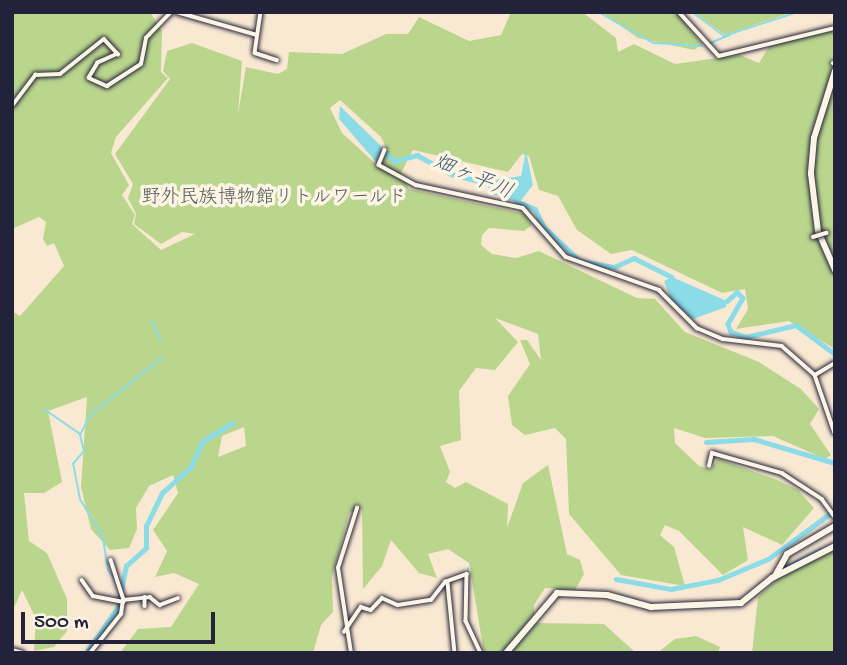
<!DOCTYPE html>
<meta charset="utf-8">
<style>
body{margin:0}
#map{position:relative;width:847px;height:665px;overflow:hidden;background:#fae9d2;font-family:"Gochi Hand","Klee One",sans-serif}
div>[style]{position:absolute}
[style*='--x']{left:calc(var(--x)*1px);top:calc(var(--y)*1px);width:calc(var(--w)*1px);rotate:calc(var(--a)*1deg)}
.green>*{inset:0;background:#bad68d}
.water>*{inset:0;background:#8cdce8}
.stream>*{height:2px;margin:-1px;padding:0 1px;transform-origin:1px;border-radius:1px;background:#8cdce8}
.river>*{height:4.5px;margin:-2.25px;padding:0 2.25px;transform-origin:2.25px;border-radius:2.25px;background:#8cdce8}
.roads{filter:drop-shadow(0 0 2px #22223b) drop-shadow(0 0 2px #22223b)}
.street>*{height:3.5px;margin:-1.75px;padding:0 1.75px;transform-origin:1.75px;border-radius:1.75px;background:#fcf5e5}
.secondary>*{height:6px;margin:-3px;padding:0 3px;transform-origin:3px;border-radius:3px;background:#fcf5e5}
.bridges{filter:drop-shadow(0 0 2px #22223b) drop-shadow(0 0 2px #22223b)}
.street-bridge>*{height:3.5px;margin:-1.75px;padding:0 1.75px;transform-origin:1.75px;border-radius:1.75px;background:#fcf5e5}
span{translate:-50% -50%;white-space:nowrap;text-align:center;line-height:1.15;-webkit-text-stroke:7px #fcf5e5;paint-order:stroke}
.park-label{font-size:19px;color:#505854}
.water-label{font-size:21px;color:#425a6f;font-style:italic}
.frame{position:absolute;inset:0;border:14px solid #22223b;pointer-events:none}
.scale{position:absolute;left:21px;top:612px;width:194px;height:32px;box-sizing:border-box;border:4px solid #22223b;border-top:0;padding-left:9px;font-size:21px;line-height:24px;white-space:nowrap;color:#22223b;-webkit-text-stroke:5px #fcf5e5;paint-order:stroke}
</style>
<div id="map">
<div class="green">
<div style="clip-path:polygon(evenodd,12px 12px,150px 12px,162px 31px,161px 72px,168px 78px,116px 137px,111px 153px,129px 185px,122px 195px,135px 215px,132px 224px,161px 250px,195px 234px,182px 232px,161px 244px,134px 224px,136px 214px,128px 198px,133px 184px,115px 154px,170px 79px,163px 71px,167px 51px,192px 43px,242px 61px,238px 114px,246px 67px,278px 74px,287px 69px,289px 52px,342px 54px,386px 34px,408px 34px,419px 17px,469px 41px,501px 35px,511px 12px,582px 12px,616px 38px,618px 52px,634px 44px,675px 64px,740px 55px,759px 63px,770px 45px,835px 29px,835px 349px,789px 321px,736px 329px,748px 309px,745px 289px,722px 293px,632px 250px,611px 254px,577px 230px,558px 196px,539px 190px,529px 156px,522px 154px,508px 172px,413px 150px,401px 173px,409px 189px,525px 214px,532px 225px,524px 231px,489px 228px,482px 235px,481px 245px,492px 254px,516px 258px,539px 251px,637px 298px,655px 299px,685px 332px,759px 362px,801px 389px,819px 409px,810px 424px,831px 455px,825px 459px,773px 436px,705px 438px,674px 428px,675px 443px,699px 466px,711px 469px,718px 459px,775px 479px,798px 490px,814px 508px,782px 545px,743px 527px,748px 560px,723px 575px,679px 531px,665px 525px,660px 535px,674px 547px,685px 586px,621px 575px,569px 514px,566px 439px,555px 428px,525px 435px,512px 425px,508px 396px,530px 364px,520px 340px,527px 340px,541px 360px,538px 334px,495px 318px,518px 342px,495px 370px,476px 368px,459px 391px,461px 440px,440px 446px,450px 472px,446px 482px,455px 488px,466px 482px,508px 504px,507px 528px,523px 483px,548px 465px,567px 554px,580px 560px,584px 574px,575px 590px,545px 588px,534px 605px,534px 623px,604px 624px,636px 653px,484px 653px,469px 563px,448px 549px,428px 554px,437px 578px,419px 573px,391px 540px,382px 566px,363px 589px,362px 509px,349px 513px,332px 577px,333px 612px,321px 625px,313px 653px,120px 653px,138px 629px,171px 627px,199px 584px,174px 573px,155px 577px,167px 551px,153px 530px,178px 493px,173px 475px,149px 486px,136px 508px,137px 529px,129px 548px,110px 550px,91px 529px,81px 487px,87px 397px,48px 411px,62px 482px,44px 493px,24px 493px,29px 541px,47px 553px,67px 599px,67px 631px,54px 647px,34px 651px,36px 619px,22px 590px,12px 612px,12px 311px,20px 316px,64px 266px,54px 243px,47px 246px,43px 239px,46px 222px,39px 217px,12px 229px,12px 12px,340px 100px,381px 137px,387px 150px,377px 165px,342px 133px,330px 108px,340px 100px,12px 12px,244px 427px,246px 446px,218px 457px,222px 436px,244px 427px)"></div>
<div style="clip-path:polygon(601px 12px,676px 12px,702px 44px,694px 50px,638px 38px)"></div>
<div style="clip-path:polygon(693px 12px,793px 12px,725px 35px)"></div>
<div style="clip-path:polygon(835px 549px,835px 653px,752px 653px,758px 597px,781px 576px)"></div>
<div style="clip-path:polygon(696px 636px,720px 647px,718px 653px,657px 653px,675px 639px)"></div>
</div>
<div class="water">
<div style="clip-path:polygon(340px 106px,382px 147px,377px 163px,339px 119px)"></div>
<div style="clip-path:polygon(526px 151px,533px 185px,519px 203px,489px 193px,487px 181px,521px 176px)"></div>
<div style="clip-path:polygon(672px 277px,727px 301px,726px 307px,693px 319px,672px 302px,664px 281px)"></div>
</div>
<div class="stream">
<div style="--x:598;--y:12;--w:63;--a:29.4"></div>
<div style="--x:653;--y:43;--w:49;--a:3.5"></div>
<div style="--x:692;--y:12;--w:40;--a:37"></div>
<div style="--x:724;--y:36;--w:78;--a:-18"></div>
<div style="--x:710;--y:43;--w:22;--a:-22"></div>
<div style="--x:152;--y:321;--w:20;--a:66"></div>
<div style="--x:44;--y:409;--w:44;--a:34.8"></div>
<div style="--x:117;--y:582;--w:15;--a:-127"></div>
<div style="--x:108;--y:570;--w:33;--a:-99"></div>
<div style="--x:103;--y:537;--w:44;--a:-121.2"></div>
<div style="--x:80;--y:499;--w:36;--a:-101"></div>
<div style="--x:73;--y:464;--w:17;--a:-50"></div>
<div style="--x:84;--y:451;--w:16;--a:-104"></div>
<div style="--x:80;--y:435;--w:22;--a:-63"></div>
<div style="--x:90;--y:415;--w:93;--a:-38.5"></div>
<div style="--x:468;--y:591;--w:23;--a:-90"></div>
<div style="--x:467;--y:620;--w:19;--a:65"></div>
</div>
<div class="river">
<div style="--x:376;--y:147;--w:24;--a:36"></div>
<div style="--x:395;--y:161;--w:23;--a:-15"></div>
<div style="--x:417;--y:155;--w:39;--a:29"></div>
<div style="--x:451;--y:174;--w:41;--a:14"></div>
<div style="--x:516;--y:201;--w:21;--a:23"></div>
<div style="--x:535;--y:209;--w:20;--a:63"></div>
<div style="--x:544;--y:227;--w:50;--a:43.4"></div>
<div style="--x:580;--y:261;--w:35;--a:10"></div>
<div style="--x:614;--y:267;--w:22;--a:-24"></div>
<div style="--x:634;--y:258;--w:42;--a:26.6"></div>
<div style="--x:727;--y:301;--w:13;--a:-42"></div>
<div style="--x:737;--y:292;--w:8;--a:45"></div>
<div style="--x:743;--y:298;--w:30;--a:120"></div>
<div style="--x:728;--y:324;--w:9;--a:69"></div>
<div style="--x:731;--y:332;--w:16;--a:18"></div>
<div style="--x:746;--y:337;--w:51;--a:-13.5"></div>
<div style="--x:796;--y:325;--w:49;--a:36.6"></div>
<div style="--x:706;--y:442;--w:48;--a:-3.6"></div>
<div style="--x:754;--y:439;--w:84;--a:16.5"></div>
<div style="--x:779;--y:571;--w:47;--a:-26.6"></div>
<div style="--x:616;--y:579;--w:56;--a:10.3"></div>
<div style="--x:671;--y:589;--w:48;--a:-10.8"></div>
<div style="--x:718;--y:580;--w:54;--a:-22.8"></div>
<div style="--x:768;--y:559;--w:83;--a:-36.2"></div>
<div style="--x:119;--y:599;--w:34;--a:-78"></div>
<div style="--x:126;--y:566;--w:27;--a:-42"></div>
<div style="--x:146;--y:548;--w:22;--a:-90"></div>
<div style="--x:146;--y:526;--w:37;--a:-64"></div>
<div style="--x:162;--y:493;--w:39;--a:-42"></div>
<div style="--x:191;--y:467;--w:27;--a:-66"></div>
<div style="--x:202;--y:442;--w:36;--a:-32"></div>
<div style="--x:86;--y:653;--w:60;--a:-55.2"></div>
</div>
<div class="roads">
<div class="street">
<div style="--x:177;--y:12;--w:83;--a:16"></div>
<div style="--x:261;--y:12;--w:41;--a:98.3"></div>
<div style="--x:255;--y:53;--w:23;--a:18"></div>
<div style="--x:679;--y:12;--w:59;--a:47.7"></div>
<div style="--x:719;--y:56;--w:119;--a:-13.6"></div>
<div style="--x:833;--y:63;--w:2;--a:27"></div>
<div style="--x:12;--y:106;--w:39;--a:-53"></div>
<div style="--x:35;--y:75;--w:25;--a:-2"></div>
<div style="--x:60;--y:74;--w:56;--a:-38.5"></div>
<div style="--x:104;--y:39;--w:21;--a:47"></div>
<div style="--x:118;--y:54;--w:22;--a:156"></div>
<div style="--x:98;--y:63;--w:17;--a:121"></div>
<div style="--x:89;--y:78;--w:20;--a:24"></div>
<div style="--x:107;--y:86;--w:40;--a:-32.9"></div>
<div style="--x:141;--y:64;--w:26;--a:-79"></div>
<div style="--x:146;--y:38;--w:36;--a:-46"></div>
<div style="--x:385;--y:150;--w:16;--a:112"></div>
<div style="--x:379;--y:165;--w:42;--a:28.4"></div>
<div style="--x:416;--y:185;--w:109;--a:12.1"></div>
<div style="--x:523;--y:208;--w:65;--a:48.7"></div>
<div style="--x:566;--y:257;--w:99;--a:19.5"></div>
<div style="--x:659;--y:290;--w:54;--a:45"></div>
<div style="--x:697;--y:328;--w:28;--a:23"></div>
<div style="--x:723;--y:339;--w:59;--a:6.8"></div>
<div style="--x:782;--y:346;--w:44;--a:41.3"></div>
<div style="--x:815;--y:375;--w:61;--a:71"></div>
<div style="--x:815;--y:375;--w:23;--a:-31"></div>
<div style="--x:709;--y:466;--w:13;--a:-77"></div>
<div style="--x:712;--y:453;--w:73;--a:15.9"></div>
<div style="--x:782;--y:473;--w:48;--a:33"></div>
<div style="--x:822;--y:499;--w:22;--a:54"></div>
<div style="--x:111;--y:560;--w:42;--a:72"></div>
<div style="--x:82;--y:580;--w:19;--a:55"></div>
<div style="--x:93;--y:596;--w:31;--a:11"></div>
<div style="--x:448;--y:583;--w:70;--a:84.3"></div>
<div style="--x:145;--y:597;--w:9;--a:90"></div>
<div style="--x:344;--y:632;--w:30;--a:-56"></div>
<div style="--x:361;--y:607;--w:10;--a:17"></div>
<div style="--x:371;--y:610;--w:16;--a:-47"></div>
<div style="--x:382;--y:598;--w:17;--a:24"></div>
<div style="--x:398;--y:605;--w:33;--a:-9"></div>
<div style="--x:431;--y:600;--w:23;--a:-52"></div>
<div style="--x:445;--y:582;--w:23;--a:-20"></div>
<div style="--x:467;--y:574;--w:47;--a:91.2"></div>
<div style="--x:466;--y:621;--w:35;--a:65"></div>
<div style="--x:12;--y:650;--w:11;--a:15"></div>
<div style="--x:90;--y:653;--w:50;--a:-51.5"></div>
<div style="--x:121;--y:614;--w:14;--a:-82"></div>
<div style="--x:123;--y:600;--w:27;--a:-6"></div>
<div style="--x:150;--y:597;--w:13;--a:39"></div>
<div style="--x:160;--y:605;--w:19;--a:-21"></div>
<div style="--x:351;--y:653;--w:86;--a:-98.7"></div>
<div style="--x:338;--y:568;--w:63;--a:-72.4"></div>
</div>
<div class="secondary">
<div style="--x:835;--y:71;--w:70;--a:107.4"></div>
<div style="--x:814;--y:138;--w:36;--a:95"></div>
<div style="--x:811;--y:174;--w:57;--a:83"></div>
<div style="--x:818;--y:231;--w:43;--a:66.4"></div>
<div style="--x:775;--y:576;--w:25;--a:-61"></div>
<div style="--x:787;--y:554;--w:56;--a:-30.3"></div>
<div style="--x:506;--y:653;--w:79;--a:-49.6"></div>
<div style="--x:557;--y:593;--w:50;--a:2.3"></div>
<div style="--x:607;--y:595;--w:46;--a:15.3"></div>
<div style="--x:651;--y:607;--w:90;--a:-2.5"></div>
<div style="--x:741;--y:603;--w:40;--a:-39"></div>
<div style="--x:772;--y:578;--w:71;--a:-26.9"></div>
</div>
</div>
<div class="bridges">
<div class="street-bridge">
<div style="--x:813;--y:237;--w:14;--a:-17"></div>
</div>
</div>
<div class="park-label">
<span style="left:274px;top:199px">野外民族博物館リトルワールド</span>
</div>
<div class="water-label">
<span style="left:472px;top:179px;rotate:23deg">畑ヶ平川</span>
</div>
<div class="frame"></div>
<div class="scale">500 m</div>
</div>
